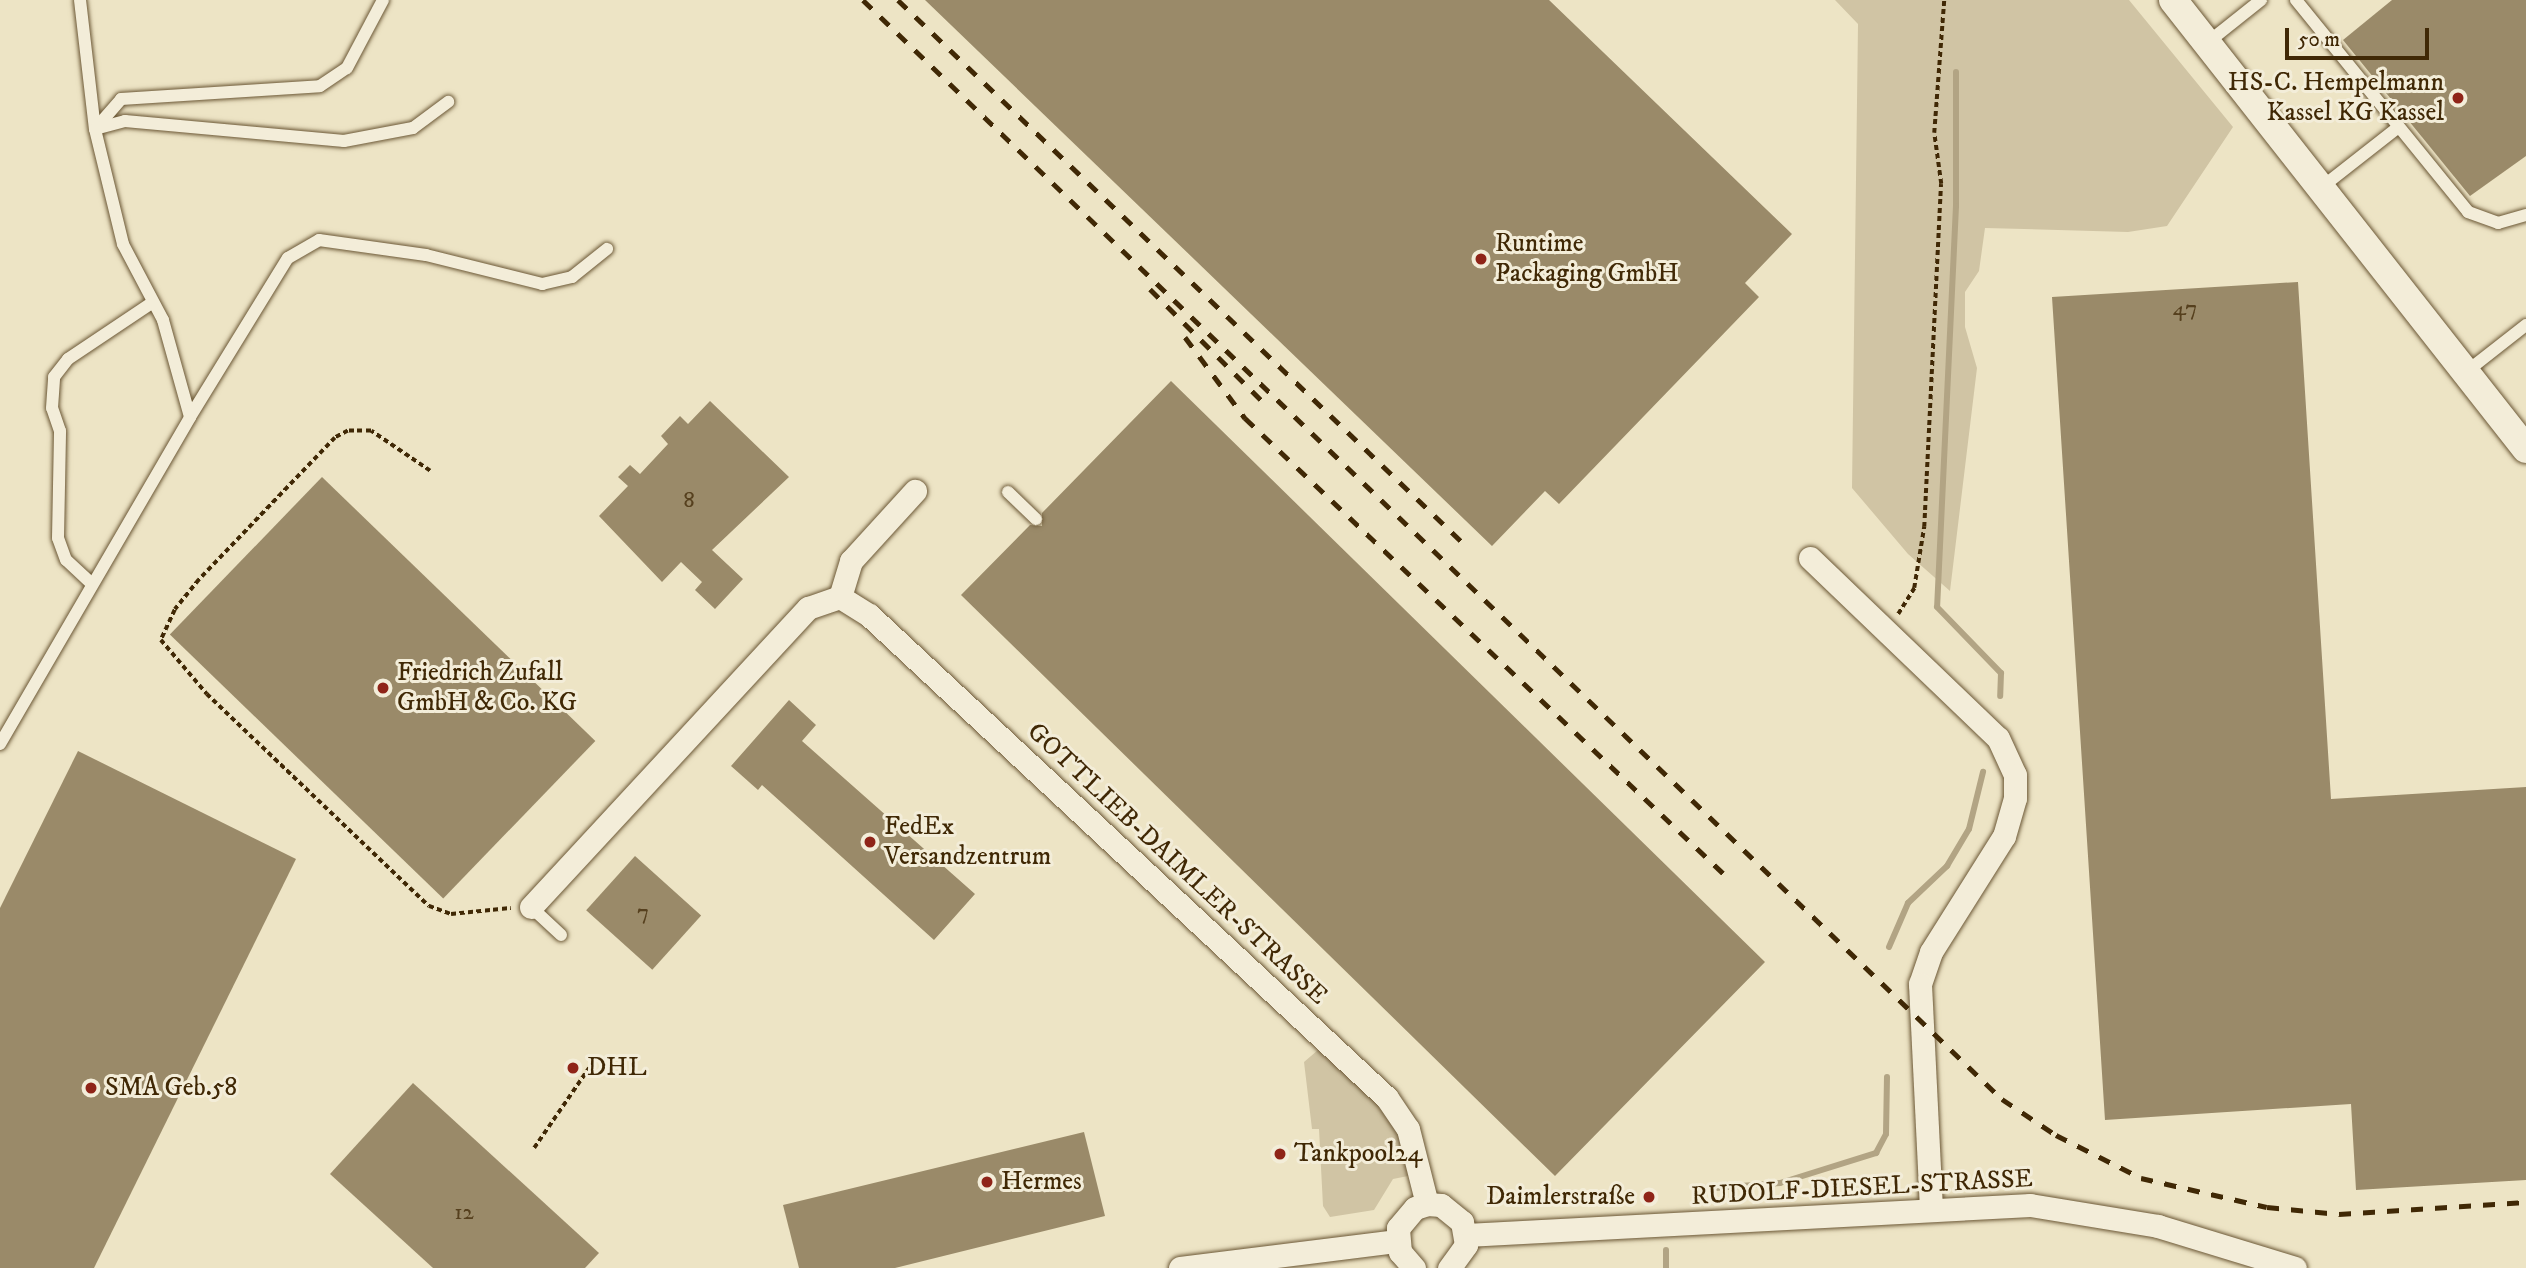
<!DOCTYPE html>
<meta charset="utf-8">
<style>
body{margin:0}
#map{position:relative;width:2526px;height:1268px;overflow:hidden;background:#ede4c5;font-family:"IM FELL DW Pica",serif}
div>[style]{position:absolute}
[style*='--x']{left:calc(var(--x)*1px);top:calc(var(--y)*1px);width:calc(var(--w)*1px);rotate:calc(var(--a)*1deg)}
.green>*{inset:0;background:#d0c4a4}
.stream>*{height:6px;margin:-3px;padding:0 3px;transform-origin:3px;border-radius:3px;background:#b2a484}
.building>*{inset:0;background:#9a8a69;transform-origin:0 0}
.path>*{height:3.5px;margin-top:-1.75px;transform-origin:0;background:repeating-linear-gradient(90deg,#402805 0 5px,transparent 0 8.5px)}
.roads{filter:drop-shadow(0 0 2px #6b5735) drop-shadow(0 0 2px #6b5735)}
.service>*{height:12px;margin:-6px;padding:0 6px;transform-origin:6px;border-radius:6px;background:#f3edd9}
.minor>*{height:23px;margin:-11.5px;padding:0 11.5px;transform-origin:11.5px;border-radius:11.5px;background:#f3edd9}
.tertiary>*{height:28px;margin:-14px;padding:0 14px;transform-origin:14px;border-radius:14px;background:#f3edd9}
.rail>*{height:5px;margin-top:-2.5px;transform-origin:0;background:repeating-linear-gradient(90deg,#402805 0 12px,transparent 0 24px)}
.dots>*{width:19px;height:19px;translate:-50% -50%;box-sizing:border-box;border:4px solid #f3edd9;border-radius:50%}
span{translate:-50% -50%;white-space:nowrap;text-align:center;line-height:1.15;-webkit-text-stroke:6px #f3edd9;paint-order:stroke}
.number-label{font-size:23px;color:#56401e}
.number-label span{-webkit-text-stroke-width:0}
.poi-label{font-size:26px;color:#402805}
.right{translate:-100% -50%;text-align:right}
.left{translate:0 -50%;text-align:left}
.street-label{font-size:26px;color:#402805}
.scale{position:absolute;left:2285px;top:28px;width:144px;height:32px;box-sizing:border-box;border:4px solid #402805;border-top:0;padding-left:9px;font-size:21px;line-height:24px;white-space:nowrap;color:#402805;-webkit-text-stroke:5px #f3edd9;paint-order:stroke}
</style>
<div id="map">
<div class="green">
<div style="clip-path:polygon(1835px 0,2129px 0,2233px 127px,2167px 226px,2128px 232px,1985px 228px,1979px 271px,1965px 292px,1965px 327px,1977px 368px,1950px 591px,1908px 554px,1852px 488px,1858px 24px)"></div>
<div style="clip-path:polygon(1318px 1050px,1382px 1106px,1397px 1128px,1408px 1176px,1393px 1179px,1374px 1210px,1330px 1217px,1323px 1206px,1319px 1129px,1312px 1129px,1304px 1062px)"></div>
</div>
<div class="stream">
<div style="--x:1956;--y:72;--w:134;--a:90"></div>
<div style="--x:1956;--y:206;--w:401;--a:92.7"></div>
<div style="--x:1937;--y:607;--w:92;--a:45.9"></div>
<div style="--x:2001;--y:673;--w:23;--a:92"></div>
<div style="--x:1889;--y:947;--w:48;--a:-66.6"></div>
<div style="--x:1908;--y:903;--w:54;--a:-43.5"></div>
<div style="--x:1947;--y:866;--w:43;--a:-59.3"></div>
<div style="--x:1969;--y:829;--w:59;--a:-76.2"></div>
<div style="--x:1702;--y:1189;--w:78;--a:-4.4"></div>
<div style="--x:1780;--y:1183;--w:101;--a:-17.4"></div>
<div style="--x:1876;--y:1153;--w:21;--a:-62"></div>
<div style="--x:1886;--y:1134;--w:57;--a:-89"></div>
<div style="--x:1666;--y:1268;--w:18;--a:-90"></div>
</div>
<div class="building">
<div style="clip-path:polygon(925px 0,1549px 0,1792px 234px,1745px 283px,1759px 297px,1559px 504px,1545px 491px,1492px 546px)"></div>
<div style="clip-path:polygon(2392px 0,2526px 0,2526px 156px,2470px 196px,2343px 40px)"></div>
<div style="clip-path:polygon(2298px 282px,2331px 799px,2526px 787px,2526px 1180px,2356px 1190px,2351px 1104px,2105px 1120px,2052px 297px)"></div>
<div style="clip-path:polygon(1171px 381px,1765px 962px,1555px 1176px,961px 595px,1030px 525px,1042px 526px,1042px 513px)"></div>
<div style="clip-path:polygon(710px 401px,789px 477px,712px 550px,743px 579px,715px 609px,695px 590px,702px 582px,681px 562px,662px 582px,599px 516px,628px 486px,618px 477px,630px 465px,640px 474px,668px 444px,661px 436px,680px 416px,688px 424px)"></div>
<div style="left:322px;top:477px;width:380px;height:219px;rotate:44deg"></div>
<div style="clip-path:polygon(789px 700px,816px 725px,802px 741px,975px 894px,934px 940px,762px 785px,758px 790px,731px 766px)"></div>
<div style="clip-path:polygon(78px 751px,296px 859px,94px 1268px,0 1268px,0 908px)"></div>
<div style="left:635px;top:856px;width:89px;height:73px;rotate:42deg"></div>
<div style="clip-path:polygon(413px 1083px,599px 1253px,585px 1268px,433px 1268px,330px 1174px)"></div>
<div style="clip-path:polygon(1084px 1132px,1105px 1216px,895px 1268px,799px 1268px,783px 1205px)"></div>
</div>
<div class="path">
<div style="--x:430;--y:471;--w:71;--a:-145.9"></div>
<div style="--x:371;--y:431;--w:23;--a:180"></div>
<div style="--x:348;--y:431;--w:15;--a:152"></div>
<div style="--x:335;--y:438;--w:197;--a:133.8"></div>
<div style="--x:199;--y:580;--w:38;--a:129"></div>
<div style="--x:175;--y:610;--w:33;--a:115"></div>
<div style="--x:161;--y:640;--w:71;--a:49.6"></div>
<div style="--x:207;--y:694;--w:307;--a:43.7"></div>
<div style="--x:429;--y:906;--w:23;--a:20"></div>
<div style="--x:451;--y:914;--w:60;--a:-5.7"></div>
<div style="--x:1898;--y:614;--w:31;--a:-58"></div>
<div style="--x:1914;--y:588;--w:62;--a:-80.7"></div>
<div style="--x:1924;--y:527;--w:343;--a:-87.2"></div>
<div style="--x:1941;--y:184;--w:51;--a:-97.8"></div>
<div style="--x:1934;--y:133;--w:133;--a:-85.7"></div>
<div style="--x:534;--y:1148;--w:97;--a:-55.5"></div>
</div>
<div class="roads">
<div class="service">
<div style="--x:80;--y:0;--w:130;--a:83.4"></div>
<div style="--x:2296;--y:0;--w:273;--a:50.9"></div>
<div style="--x:2468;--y:212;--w:32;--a:20"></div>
<div style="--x:2498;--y:223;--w:29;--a:-16"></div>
<div style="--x:2207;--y:43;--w:69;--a:-38.5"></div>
<div style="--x:96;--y:128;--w:38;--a:-49"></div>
<div style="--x:121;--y:99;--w:199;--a:-3.7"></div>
<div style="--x:320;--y:86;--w:32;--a:-34"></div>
<div style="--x:347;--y:68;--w:77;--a:-62.1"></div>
<div style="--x:2322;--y:187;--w:94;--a:-38.1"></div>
<div style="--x:2466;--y:372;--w:76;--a:-38.1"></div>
<div style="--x:190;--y:417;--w:187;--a:-58.4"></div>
<div style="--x:288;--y:258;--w:36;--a:-30"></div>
<div style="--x:319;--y:240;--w:108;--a:8"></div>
<div style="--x:426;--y:255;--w:120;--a:14"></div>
<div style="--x:542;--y:284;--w:31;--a:-13"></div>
<div style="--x:572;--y:277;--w:45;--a:-38.7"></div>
<div style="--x:1008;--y:492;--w:39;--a:44"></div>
<div style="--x:92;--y:584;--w:35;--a:-137"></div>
<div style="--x:66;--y:560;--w:23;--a:-110"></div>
<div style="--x:58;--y:538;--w:107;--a:-88.9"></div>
<div style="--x:60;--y:431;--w:24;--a:-109"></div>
<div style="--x:52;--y:408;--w:31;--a:-86"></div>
<div style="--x:54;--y:377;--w:23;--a:-52"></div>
<div style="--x:68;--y:359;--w:102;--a:-33.8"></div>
<div style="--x:0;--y:744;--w:378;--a:-59.8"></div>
<div style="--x:190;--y:417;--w:101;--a:-105.6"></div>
<div style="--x:163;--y:320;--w:86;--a:-117.8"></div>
<div style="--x:123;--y:244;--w:118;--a:-103.7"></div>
<div style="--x:95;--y:129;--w:31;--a:-15"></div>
<div style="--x:125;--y:121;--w:220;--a:5.2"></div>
<div style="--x:344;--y:141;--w:70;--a:-10.7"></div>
<div style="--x:413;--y:128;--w:44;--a:-36.6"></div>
<div style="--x:531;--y:907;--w:41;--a:43"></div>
</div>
<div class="minor">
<div style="--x:1810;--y:558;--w:260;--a:43.8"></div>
<div style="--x:1998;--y:738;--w:41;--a:65.3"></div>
<div style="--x:2015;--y:775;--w:23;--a:90"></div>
<div style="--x:2015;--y:798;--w:40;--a:106"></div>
<div style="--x:2004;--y:836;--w:137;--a:122.2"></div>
<div style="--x:1931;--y:952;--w:34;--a:109"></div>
<div style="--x:1920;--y:984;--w:225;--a:87.2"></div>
<div style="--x:840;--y:597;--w:38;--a:-73"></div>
<div style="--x:851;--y:561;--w:95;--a:-47.6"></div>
<div style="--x:531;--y:907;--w:408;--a:-47.2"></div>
<div style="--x:808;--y:608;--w:34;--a:-19"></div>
<div style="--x:840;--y:597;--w:34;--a:32"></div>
<div style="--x:869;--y:615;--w:708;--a:43"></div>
<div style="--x:1387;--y:1098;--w:37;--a:56"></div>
<div style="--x:1408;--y:1129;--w:77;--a:75.8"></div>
<div style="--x:1466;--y:1235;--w:565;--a:-3.04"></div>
<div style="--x:2030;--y:1205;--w:130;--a:9.3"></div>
<div style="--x:2158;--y:1226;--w:143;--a:17"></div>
<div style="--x:1180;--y:1268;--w:219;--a:-7.1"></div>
<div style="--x:1414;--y:1268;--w:21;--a:-131"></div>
<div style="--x:1400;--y:1252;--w:24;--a:-95"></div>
<div style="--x:1398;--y:1228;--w:26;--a:-50"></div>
<div style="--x:1415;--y:1208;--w:13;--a:-18"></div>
<div style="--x:1427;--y:1204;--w:14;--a:4"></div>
<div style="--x:1441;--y:1205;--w:27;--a:39"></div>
<div style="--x:1462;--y:1222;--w:23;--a:80"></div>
<div style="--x:1466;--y:1245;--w:29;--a:126"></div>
</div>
<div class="tertiary">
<div style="--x:2173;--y:0;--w:571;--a:51.83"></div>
</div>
</div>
<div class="rail">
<div style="--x:863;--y:0;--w:1583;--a:43.98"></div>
<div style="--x:2002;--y:1099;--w:65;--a:33.7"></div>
<div style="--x:2056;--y:1135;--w:95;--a:26.8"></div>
<div style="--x:2141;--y:1178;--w:129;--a:13"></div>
<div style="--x:2267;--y:1207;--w:72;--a:5.6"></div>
<div style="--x:2339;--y:1214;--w:187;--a:-3.7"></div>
<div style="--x:898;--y:0;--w:784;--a:43.86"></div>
<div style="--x:1150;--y:289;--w:161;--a:45"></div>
<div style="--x:1185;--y:337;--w:101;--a:53.5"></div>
<div style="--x:1245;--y:418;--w:660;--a:43.59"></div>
</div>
<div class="dots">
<div style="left:2458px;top:98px;background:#8f2418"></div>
<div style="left:1481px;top:259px;background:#8f2418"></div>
<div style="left:383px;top:688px;background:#8f2418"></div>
<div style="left:870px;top:842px;background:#8f2418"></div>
<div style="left:573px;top:1068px;background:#8f2418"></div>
<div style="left:91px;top:1088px;background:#8f2418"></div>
<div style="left:1280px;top:1154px;background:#8f2418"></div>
<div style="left:987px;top:1182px;background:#8f2418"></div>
<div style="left:1649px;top:1197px;background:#8f2418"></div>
</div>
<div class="number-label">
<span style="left:2185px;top:309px">47</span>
<span style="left:689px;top:501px">8</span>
<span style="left:643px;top:913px">7</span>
<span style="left:464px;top:1213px">12</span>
</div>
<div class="poi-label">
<span class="right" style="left:2444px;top:98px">HS-C. Hempelmann<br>Kassel KG Kassel</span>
<span class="left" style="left:1495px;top:259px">Runtime<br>Packaging GmbH</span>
<span class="left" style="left:397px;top:688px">Friedrich Zufall<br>GmbH &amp; Co. KG</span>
<span class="left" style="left:884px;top:842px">FedEx<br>Versandzentrum</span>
<span class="left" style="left:587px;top:1068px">DHL</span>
<span class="left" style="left:105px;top:1088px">SMA Geb.58</span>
<span class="left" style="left:1294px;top:1154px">Tankpool24</span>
<span class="left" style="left:1001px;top:1182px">Hermes</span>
<span class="right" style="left:1635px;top:1197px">Daimlerstraße</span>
</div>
<div class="street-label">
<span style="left:1177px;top:864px;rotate:43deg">GOTTLIEB-DAIMLER-STRASSE</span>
<span style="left:1862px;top:1188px;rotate:-3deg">RUDOLF-DIESEL-STRASSE</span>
</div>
<div class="scale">50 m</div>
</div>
